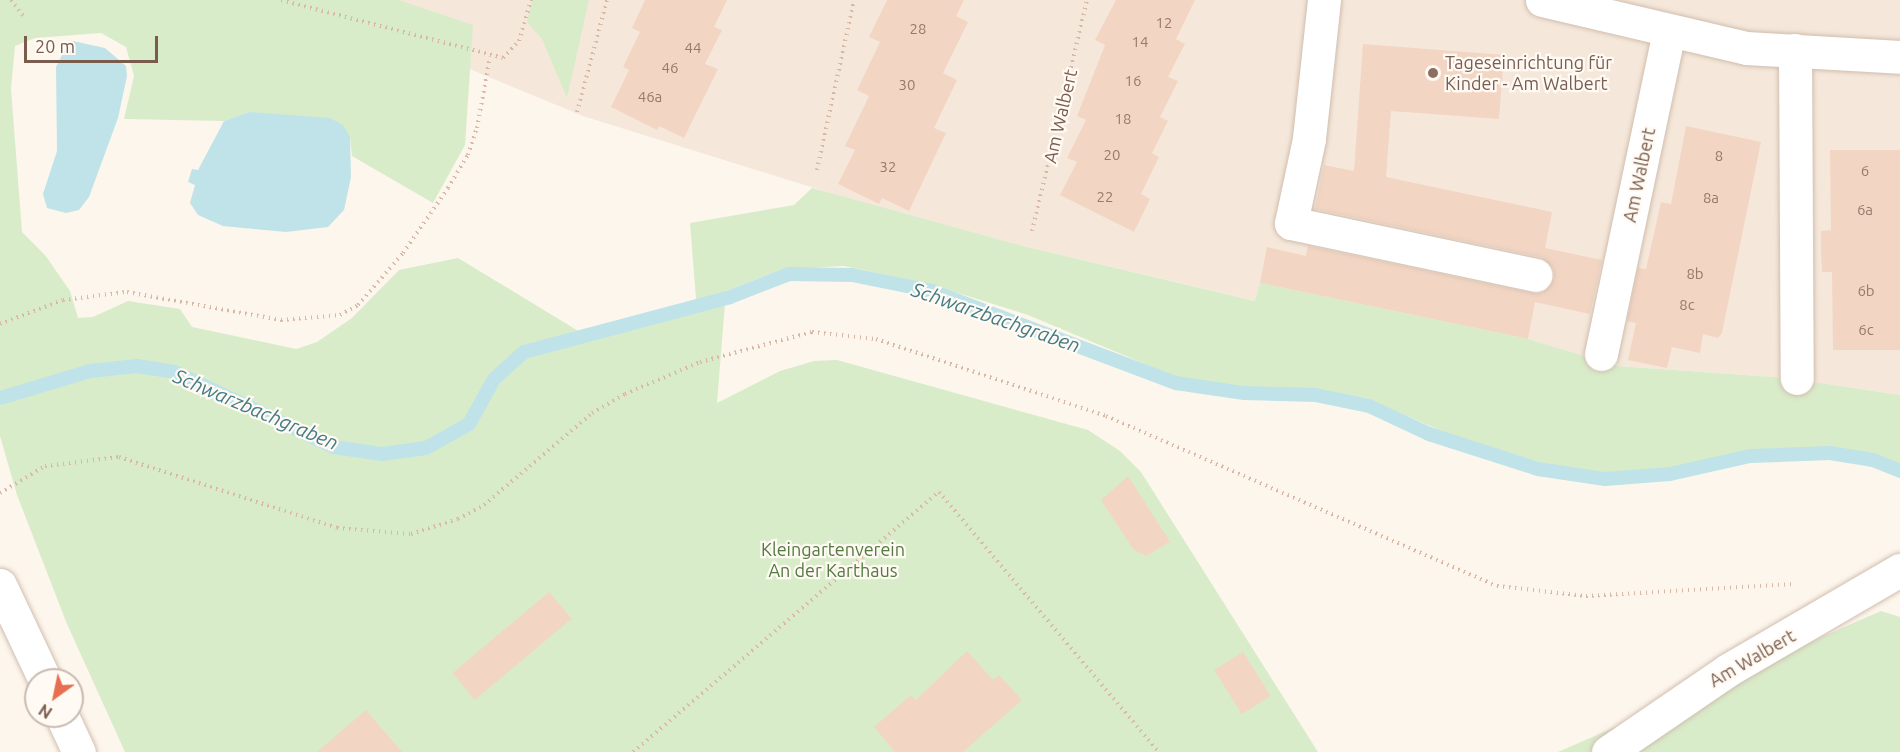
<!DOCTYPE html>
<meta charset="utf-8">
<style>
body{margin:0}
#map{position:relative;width:1900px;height:752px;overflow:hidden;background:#fdf6ec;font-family:Ubuntu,sans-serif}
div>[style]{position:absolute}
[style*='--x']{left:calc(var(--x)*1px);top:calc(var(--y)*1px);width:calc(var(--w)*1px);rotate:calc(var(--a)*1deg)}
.residential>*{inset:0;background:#f5e8da}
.green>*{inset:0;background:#d8ecc9}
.water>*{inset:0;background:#bfe3e8}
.stream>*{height:14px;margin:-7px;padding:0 7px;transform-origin:7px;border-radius:7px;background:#bfe3e8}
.building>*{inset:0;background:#f3d5c3;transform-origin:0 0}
.path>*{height:4px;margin-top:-2px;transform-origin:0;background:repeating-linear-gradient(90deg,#d9b8a5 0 1.5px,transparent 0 6px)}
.roads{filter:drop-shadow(0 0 2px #d1beb0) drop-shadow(0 0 2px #d1beb0)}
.minor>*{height:33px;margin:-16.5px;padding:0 16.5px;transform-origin:16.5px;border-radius:16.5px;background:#fff}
.dots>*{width:16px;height:16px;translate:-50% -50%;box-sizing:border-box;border:3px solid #fffaf3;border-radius:50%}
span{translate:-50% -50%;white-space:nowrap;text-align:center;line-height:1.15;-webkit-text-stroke:4.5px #fffaf3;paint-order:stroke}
.number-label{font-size:15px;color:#987a6a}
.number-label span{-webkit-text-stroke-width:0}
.education-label{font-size:18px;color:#785e54}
.left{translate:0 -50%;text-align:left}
.street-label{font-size:18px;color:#7a5c4d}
.park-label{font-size:18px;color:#537a41}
.water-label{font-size:20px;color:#437c86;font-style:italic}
.north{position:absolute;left:24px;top:668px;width:60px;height:60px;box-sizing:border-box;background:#fffaf3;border:2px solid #cabbb1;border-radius:50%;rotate:213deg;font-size:16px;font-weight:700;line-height:24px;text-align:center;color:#7a5c4d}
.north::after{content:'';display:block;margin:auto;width:21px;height:27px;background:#e76f51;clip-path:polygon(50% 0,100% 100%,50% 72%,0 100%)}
.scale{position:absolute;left:24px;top:36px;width:134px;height:27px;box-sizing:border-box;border:3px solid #7a5c4d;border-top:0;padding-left:8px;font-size:18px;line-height:21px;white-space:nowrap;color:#7a5c4d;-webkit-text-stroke:4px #fffaf3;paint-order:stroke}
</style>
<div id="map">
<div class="residential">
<div style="clip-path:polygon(302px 0,1900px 0,1900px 395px,1787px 378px,1618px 366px,1528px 339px,1260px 283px,1256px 301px,1023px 246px,865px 204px,583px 116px)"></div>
</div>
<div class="green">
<div style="clip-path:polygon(0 0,399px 0,473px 25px,465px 145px,433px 203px,352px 156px,350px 137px,249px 112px,224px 121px,124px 119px,134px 76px,126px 47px,101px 33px,35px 38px,15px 46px,11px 89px,22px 232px,45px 255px,70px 291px,78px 318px,93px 317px,128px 301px,180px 309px,192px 327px,296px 349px,317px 342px,352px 318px,399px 270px,458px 258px,593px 340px,697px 311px,690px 223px,794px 205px,812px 188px,1023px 246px,1255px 301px,1260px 283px,1528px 339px,1618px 366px,1787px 378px,1900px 395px,1900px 464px,1874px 453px,1832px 447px,1748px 450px,1669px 469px,1600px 475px,1487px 451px,1366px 398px,1312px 389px,1241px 387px,1176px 377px,1028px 315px,929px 284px,844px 266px,783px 269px,726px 291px,717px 403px,780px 371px,814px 361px,837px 360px,1088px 430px,1120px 451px,1141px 472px,1318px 752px,125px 752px,67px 624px,17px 495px,0 436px)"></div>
<div style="clip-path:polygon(532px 0,589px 0,567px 98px,542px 39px,527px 22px)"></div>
<div style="clip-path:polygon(1881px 611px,1900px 617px,1900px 752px,1558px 752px)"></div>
</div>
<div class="water">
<div style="clip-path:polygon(73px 41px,105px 48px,126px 66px,127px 76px,118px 118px,89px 197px,79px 210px,66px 213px,47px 208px,43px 194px,57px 151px,56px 67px,67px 45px)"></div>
<div style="clip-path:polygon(249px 112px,330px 118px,343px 125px,350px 137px,351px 177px,344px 210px,328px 227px,286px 232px,223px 226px,198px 215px,190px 203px,195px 185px,188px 182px,192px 169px,198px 170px,224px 121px)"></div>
</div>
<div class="stream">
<div style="--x:0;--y:398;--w:94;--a:-16.7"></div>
<div style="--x:90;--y:371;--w:47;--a:-6.1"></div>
<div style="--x:137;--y:366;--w:38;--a:9"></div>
<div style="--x:175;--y:372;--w:176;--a:25.3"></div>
<div style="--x:334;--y:447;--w:49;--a:8.3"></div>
<div style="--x:382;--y:454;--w:44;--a:-7.8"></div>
<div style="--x:426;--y:448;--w:49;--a:-29.2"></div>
<div style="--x:469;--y:424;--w:51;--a:-60.9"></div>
<div style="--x:494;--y:379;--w:40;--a:-42"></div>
<div style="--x:524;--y:352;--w:213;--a:-14.9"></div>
<div style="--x:730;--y:297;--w:63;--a:-21.3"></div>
<div style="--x:789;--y:274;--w:63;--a:0.9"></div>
<div style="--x:852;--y:275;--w:82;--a:11.3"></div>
<div style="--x:932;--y:291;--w:261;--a:20.7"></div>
<div style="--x:1176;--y:383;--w:69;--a:8.4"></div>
<div style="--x:1244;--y:393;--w:71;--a:1.6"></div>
<div style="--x:1315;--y:395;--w:55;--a:11.5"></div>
<div style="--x:1369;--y:406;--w:66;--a:25"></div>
<div style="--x:1429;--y:434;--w:114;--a:17.8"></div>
<div style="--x:1538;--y:469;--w:68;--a:8.5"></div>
<div style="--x:1605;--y:479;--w:65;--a:-4.4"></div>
<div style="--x:1670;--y:474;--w:82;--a:-12.7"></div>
<div style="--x:1750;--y:456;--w:80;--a:-2.1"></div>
<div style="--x:1830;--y:453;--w:44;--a:9.2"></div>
<div style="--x:1873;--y:460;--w:29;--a:22"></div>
</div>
<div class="building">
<div style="clip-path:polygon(645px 0,727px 0,714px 27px,722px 30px,705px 64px,718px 69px,684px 138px,659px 126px,657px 130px,611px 107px,629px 70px,623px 67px,640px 32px,632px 28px)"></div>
<div style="clip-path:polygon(887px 0,964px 0,956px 16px,968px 22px,943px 73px,957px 80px,934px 128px,946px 133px,909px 211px,882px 198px,879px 204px,838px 184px,855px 150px,845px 146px,869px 96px,857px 90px,880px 42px,869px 37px)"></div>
<div style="clip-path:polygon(1116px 0,1195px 0,1176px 39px,1185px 44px,1168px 77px,1178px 81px,1160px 117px,1168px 121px,1152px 153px,1159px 157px,1141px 194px,1150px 199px,1134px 232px,1060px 195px,1077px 162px,1067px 158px,1086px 120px,1077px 116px,1105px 45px,1095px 40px)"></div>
<div style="clip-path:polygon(1363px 44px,1504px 55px,1499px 119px,1391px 111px,1386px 177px,1552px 212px,1545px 248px,1602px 260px,1590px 314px,1535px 302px,1528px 339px,1260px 283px,1267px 247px,1306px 256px,1308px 246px,1532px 293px,1542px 293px,1554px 279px,1554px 269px,1540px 257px,1315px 209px,1324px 165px,1354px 171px)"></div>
<div style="clip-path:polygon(1686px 126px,1761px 142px,1722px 333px,1718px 338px,1703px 334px,1700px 353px,1672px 347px,1667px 368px,1628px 360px,1636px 323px,1627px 321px,1638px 268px,1646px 269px,1661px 202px,1671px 204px)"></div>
<div style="clip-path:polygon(1830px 150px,1900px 150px,1900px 350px,1833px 350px,1832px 272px,1822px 272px,1821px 251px,1821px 231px,1831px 230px)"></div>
<div style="clip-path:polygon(1128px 476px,1170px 542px,1146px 556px,1133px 549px,1101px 500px)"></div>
<div style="left:549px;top:592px;width:35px;height:126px;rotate:50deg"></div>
<div style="clip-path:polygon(967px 651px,993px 680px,999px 675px,1022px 700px,963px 752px,895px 752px,874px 727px,911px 695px,916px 700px)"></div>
<div style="left:1243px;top:652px;width:52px;height:34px;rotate:58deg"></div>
<div style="clip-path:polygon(366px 710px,402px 752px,317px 752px)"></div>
</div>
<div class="path">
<div style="--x:11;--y:0;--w:23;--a:52"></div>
<div style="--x:281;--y:0;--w:229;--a:14.6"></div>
<div style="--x:503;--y:58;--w:23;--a:-47"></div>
<div style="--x:519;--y:41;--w:43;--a:-73.7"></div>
<div style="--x:577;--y:112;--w:116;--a:-75"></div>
<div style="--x:817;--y:170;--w:174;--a:-77.7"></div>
<div style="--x:1032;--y:231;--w:237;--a:-76.6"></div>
<div style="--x:0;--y:324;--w:67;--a:-20.9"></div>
<div style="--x:63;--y:300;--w:64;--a:-7.1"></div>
<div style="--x:127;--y:292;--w:157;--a:10.3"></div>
<div style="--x:281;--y:320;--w:59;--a:-4.8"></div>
<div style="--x:340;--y:315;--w:21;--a:-29"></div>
<div style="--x:358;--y:305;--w:69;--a:-49.1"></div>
<div style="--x:403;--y:253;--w:79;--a:-55.3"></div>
<div style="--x:448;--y:188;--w:39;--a:-59"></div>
<div style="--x:468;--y:155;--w:28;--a:-72"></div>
<div style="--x:477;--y:128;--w:72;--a:-79.6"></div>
<div style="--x:0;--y:493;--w:52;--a:-31"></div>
<div style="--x:45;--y:466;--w:75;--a:-6.9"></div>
<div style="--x:119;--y:457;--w:229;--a:18"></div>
<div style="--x:337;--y:528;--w:74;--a:4.6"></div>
<div style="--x:411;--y:534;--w:49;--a:-17.7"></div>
<div style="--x:458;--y:519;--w:30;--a:-28"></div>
<div style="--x:484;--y:505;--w:142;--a:-40.4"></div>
<div style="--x:592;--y:413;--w:38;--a:-30"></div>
<div style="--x:625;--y:394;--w:82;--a:-23.1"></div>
<div style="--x:700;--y:362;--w:116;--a:-15"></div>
<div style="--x:812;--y:332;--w:64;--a:6.2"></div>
<div style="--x:876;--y:339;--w:243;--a:18.5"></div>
<div style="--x:1106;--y:416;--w:426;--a:23.5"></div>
<div style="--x:1497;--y:586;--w:90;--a:6.4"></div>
<div style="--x:1586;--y:596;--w:208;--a:-3.3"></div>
<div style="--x:633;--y:752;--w:402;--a:-40.4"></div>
<div style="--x:939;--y:492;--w:341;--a:49.8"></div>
</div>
<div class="roads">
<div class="minor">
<div style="--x:1324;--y:0;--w:140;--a:96.2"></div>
<div style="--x:1309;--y:139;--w:86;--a:102.1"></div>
<div style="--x:1291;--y:223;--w:250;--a:12"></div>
<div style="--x:1542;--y:0;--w:210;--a:13.2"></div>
<div style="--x:1746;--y:48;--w:154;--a:3.3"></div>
<div style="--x:1795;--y:50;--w:328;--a:89.7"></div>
<div style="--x:1601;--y:354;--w:330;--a:-78.1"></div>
<div style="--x:0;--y:585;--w:105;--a:64.7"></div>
<div style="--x:62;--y:716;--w:40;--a:65"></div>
<div style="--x:1608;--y:752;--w:145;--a:-34.3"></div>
<div style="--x:1728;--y:670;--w:199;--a:-30.2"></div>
</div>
</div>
<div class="dots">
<div style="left:1433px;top:73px;background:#8d6e63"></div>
</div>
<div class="number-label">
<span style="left:1164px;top:23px">12</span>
<span style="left:918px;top:29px">28</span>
<span style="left:1140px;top:42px">14</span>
<span style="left:693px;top:48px">44</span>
<span style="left:670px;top:68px">46</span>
<span style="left:1133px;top:81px">16</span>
<span style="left:907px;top:85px">30</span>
<span style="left:650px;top:97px">46a</span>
<span style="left:1123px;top:119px">18</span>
<span style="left:1112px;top:155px">20</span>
<span style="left:1719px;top:156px">8</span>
<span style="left:888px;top:167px">32</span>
<span style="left:1865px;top:171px">6</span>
<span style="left:1105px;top:197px">22</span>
<span style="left:1711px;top:198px">8a</span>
<span style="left:1865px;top:210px">6a</span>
<span style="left:1695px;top:274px">8b</span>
<span style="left:1866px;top:291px">6b</span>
<span style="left:1687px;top:305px">8c</span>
<span style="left:1866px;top:330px">6c</span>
</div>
<div class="education-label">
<span class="left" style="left:1445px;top:73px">Tageseinrichtung für<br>Kinder - Am Walbert</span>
</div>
<div class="street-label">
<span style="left:1060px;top:116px;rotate:-77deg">Am Walbert</span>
<span style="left:1639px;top:175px;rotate:-78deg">Am Walbert</span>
<span style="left:1752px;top:658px;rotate:-30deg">Am Walbert</span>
</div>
<div class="park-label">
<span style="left:833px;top:560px">Kleingartenverein<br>An der Karthaus</span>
</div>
<div class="water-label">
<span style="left:996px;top:317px;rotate:19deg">Schwarzbachgraben</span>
<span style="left:256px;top:409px;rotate:23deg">Schwarzbachgraben</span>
</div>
<div class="north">N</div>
<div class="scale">20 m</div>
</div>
